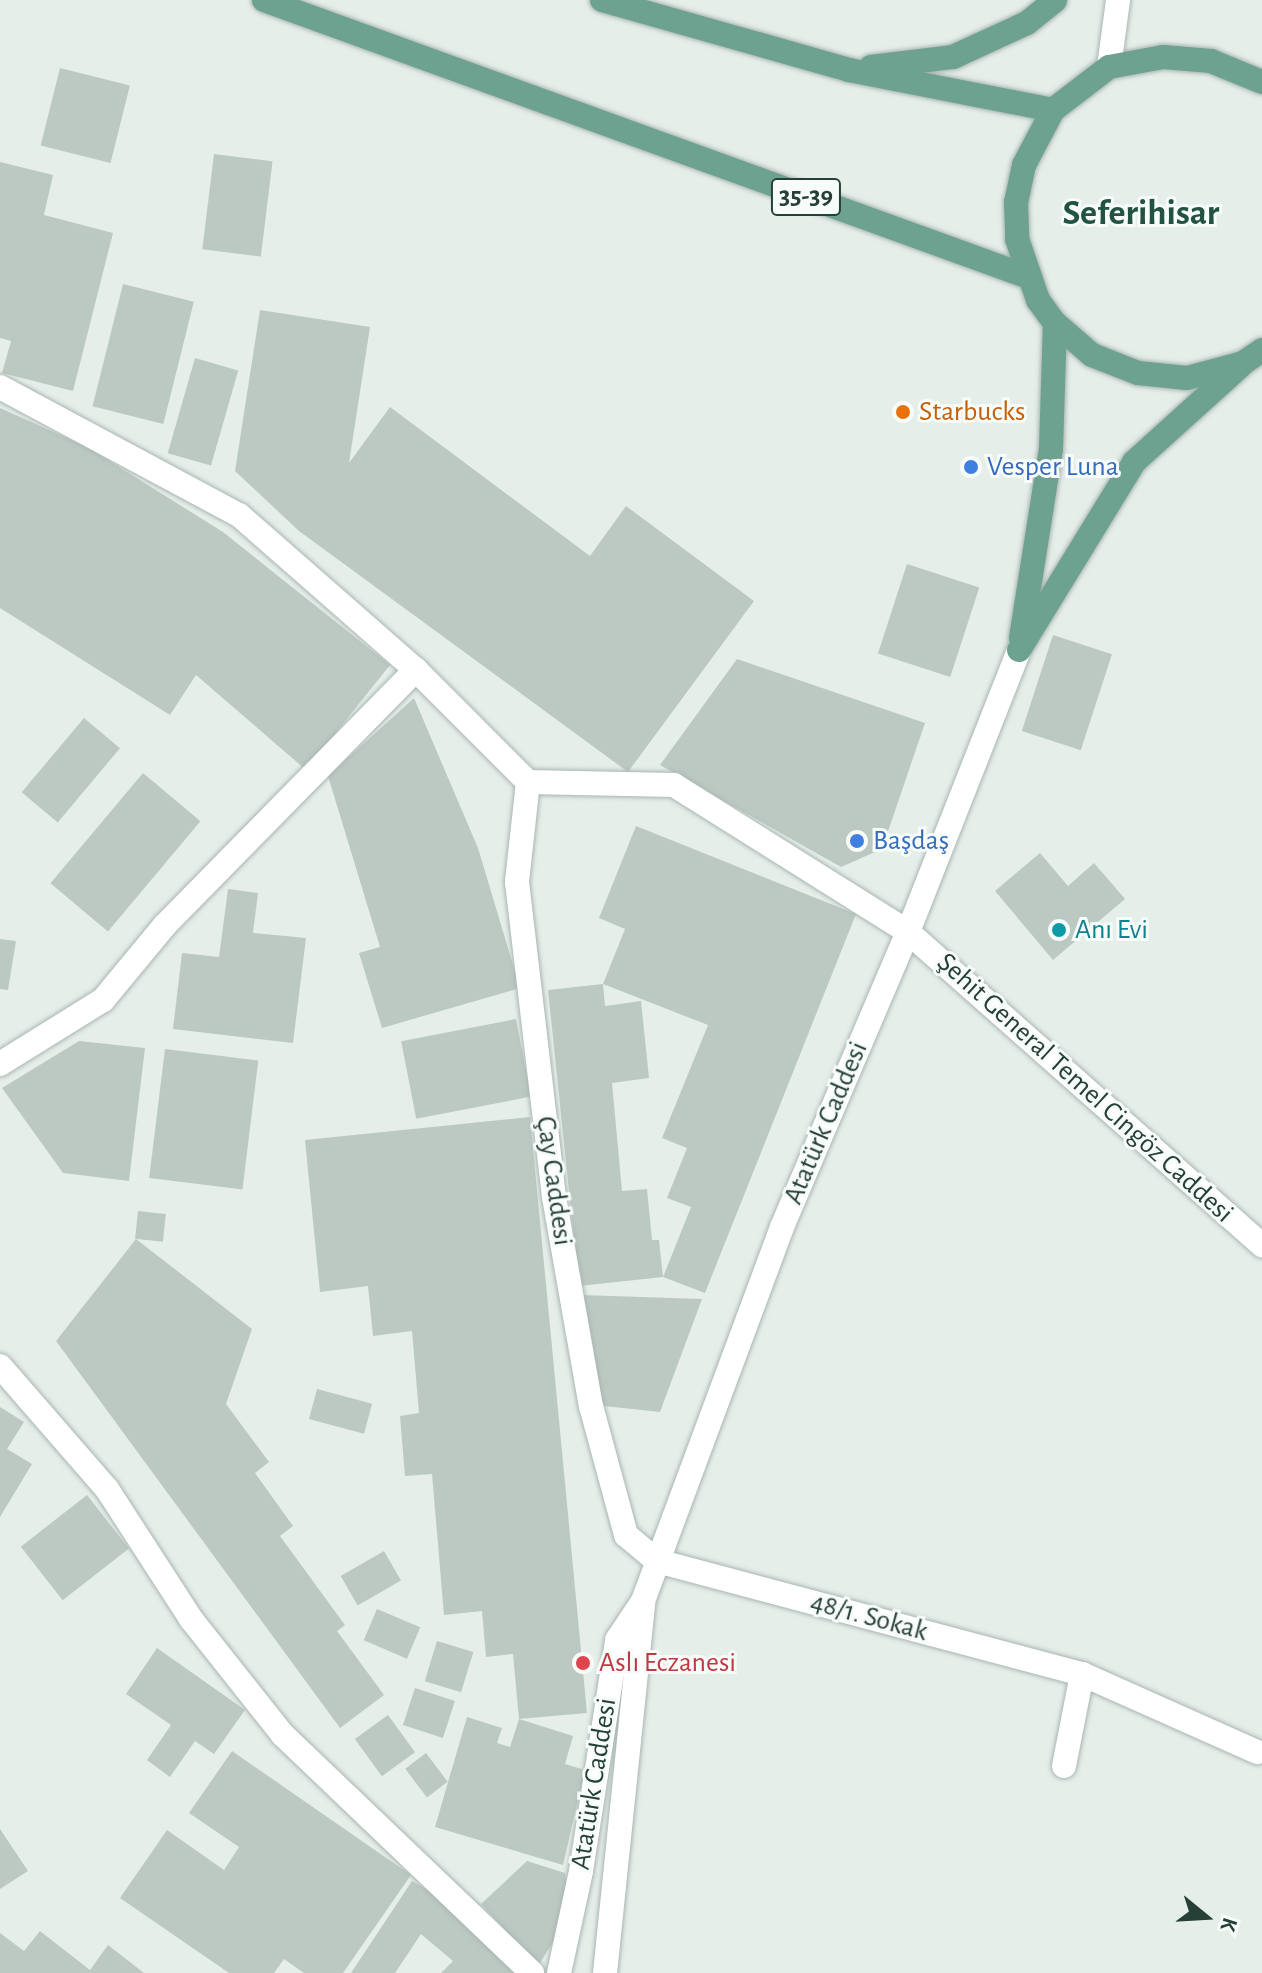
<!DOCTYPE html>
<meta charset="utf-8">
<style>
body{margin:0}
#map{position:relative;width:1262px;height:1973px;overflow:hidden;background:#e6eeea;font-family:"Alegreya Sans",sans-serif}
div>[style]{position:absolute}
[style*='--x']{left:calc(var(--x)*1px);top:calc(var(--y)*1px);width:calc(var(--w)*1px);rotate:calc(var(--a)*1deg)}
.building>*{inset:0;background:#bcc9c3;transform-origin:0 0}
.roads{filter:drop-shadow(0 0 2px #a9b6b1) drop-shadow(0 0 2px #a9b6b1)}
.minor>*{height:24px;margin:-12px;padding:0 12px;transform-origin:12px;border-radius:12px;background:#fff}
.tertiary>*{height:24px;margin:-12px;padding:0 12px;transform-origin:12px;border-radius:12px;background:#fff}
.secondary>*{height:24px;margin:-12px;padding:0 12px;transform-origin:12px;border-radius:12px;background:#fff}
.primary>*{height:24px;margin:-12px;padding:0 12px;transform-origin:12px;border-radius:12px;background:#6da190}
.dots>*{width:22px;height:22px;translate:-50% -50%;box-sizing:border-box;border:4px solid #f7fbf9;border-radius:50%}
span{translate:-50% -50%;white-space:nowrap;text-align:center;line-height:1.15;-webkit-text-stroke:6px #f7fbf9;paint-order:stroke}
.shield-label span{padding:2px 6px;background:#f7fbf9;border:2px solid;border-radius:6px;-webkit-text-stroke-width:0}
.shield-label{font-size:26px;color:#264037;font-weight:700}
.food-label{font-size:28px;color:#c56008}
.left{translate:0 -50%;text-align:left}
.shop-label{font-size:28px;color:#366cbe}
.culture-label{font-size:28px;color:#0d838f}
.street-label{font-size:28px;color:#264037}
.health-label{font-size:28px;color:#be3a42}
.district-label{font-size:36px;color:#225243;font-weight:700}
.north{position:absolute;left:1166px;top:1877px;width:80px;height:80px;-webkit-text-stroke:6px #f7fbf9;paint-order:stroke;rotate:108deg;font-size:22px;font-weight:700;line-height:32px;text-align:center;color:#264037}
.north::after{content:'';display:block;margin:auto;width:28px;height:36px;background:#264037;clip-path:polygon(50% 0,100% 100%,50% 72%,0 100%)}
</style>
<div id="map">
<div class="building">
<div style="left:60px;top:68px;width:72px;height:80px;rotate:14deg"></div>
<div style="left:214px;top:154px;width:59px;height:96px;rotate:7deg"></div>
<div style="clip-path:polygon(0 162px,53px 175px,44px 215px,113px 233px,73px 391px,2px 373px,11px 341px,0 338px)"></div>
<div style="left:123px;top:284px;width:73px;height:126px;rotate:14deg"></div>
<div style="clip-path:polygon(260px 310px,370px 327px,349px 463px,390px 407px,590px 556px,626px 506px,754px 601px,628px 772px,299px 531px,235px 471px)"></div>
<div style="left:195px;top:358px;width:45px;height:99px;rotate:16deg"></div>
<div style="clip-path:polygon(0 408px,87px 447px,223px 532px,390px 665px,306px 770px,196px 675px,170px 715px,0 608px)"></div>
<div style="left:907px;top:564px;width:76px;height:94px;rotate:18deg"></div>
<div style="left:1053px;top:635px;width:62px;height:101px;rotate:18deg"></div>
<div style="clip-path:polygon(737px 659px,925px 723px,882px 849px,841px 867px,660px 765px)"></div>
<div style="clip-path:polygon(414px 698px,478px 848px,520px 988px,382px 1028px,359px 953px,380px 947px,328px 776px)"></div>
<div style="left:84px;top:718px;width:47px;height:97px;rotate:40deg"></div>
<div style="left:143px;top:773px;width:75px;height:144px;rotate:40deg"></div>
<div style="clip-path:polygon(636px 826px,856px 914px,705px 1293px,663px 1277px,691px 1207px,667px 1198px,687px 1148px,662px 1138px,708px 1025px,603px 984px,625px 929px,599px 918px)"></div>
<div style="clip-path:polygon(1040px 853px,1068px 886px,1094px 863px,1125px 899px,1053px 960px,995px 891px)"></div>
<div style="clip-path:polygon(228px 889px,258px 893px,253px 933px,306px 938px,293px 1043px,173px 1029px,182px 953px,219px 957px)"></div>
<div style="clip-path:polygon(0 939px,16px 941px,8px 990px,0 989px)"></div>
<div style="clip-path:polygon(603px 984px,605px 1006px,641px 1001px,649px 1078px,612px 1083px,622px 1191px,647px 1189px,652px 1240px,659px 1240px,663px 1277px,579px 1286px,548px 990px)"></div>
<div style="left:516px;top:1019px;width:79px;height:117px;rotate:79deg"></div>
<div style="clip-path:polygon(79px 1041px,145px 1048px,129px 1181px,63px 1173px,2px 1088px)"></div>
<div style="left:165px;top:1049px;width:94px;height:130px;rotate:7deg"></div>
<div style="clip-path:polygon(530px 1117px,587px 1713px,519px 1719px,513px 1654px,486px 1657px,482px 1611px,444px 1615px,432px 1474px,405px 1476px,400px 1416px,419px 1413px,412px 1331px,373px 1336px,368px 1286px,320px 1292px,305px 1140px)"></div>
<div style="left:138px;top:1211px;width:28px;height:28px;rotate:6deg"></div>
<div style="clip-path:polygon(136px 1239px,252px 1329px,226px 1404px,269px 1462px,255px 1473px,293px 1526px,280px 1536px,345px 1625px,337px 1631px,384px 1695px,340px 1728px,56px 1341px)"></div>
<div style="clip-path:polygon(581px 1295px,702px 1299px,660px 1412px,595px 1405px)"></div>
<div style="left:317px;top:1389px;width:57px;height:31px;rotate:15deg"></div>
<div style="clip-path:polygon(0 1407px,24px 1422px,7px 1449px,32px 1464px,0 1517px)"></div>
<div style="left:87px;top:1495px;width:68px;height:84px;rotate:52deg"></div>
<div style="left:384px;top:1551px;width:34px;height:50px;rotate:60deg"></div>
<div style="left:377px;top:1609px;width:47px;height:34px;rotate:23deg"></div>
<div style="left:437px;top:1641px;width:38px;height:42px;rotate:17deg"></div>
<div style="clip-path:polygon(157px 1648px,245px 1710px,214px 1754px,195px 1741px,170px 1777px,147px 1760px,171px 1725px,126px 1694px)"></div>
<div style="left:415px;top:1688px;width:42px;height:39px;rotate:18deg"></div>
<div style="left:388px;top:1715px;width:46px;height:41px;rotate:54deg"></div>
<div style="clip-path:polygon(467px 1717px,502px 1728px,497px 1743px,510px 1747px,519px 1719px,573px 1736px,565px 1764px,585px 1770px,563px 1865px,435px 1827px)"></div>
<div style="clip-path:polygon(232px 1751px,411px 1875px,343px 1973px,304px 1973px,284px 1959px,274px 1973px,229px 1973px,120px 1898px,167px 1830px,224px 1870px,239px 1847px,189px 1813px)"></div>
<div style="left:426px;top:1753px;width:36px;height:26px;rotate:53deg"></div>
<div style="clip-path:polygon(0 1829px,28px 1871px,0 1889px)"></div>
<div style="clip-path:polygon(527px 1861px,565px 1873px,570px 1916px,538px 1966px,481px 1904px)"></div>
<div style="clip-path:polygon(412px 1881px,461px 1909px,525px 1973px,441px 1973px,453px 1961px,421px 1934px,395px 1973px,351px 1973px)"></div>
<div style="clip-path:polygon(40px 1931px,90px 1970px,108px 1945px,144px 1973px,0 1973px,0 1933px,24px 1951px)"></div>
</div>
<div class="roads">
<div class="minor">
<div style="--x:0;--y:387;--w:271;--a:28.2"></div>
<div style="--x:239;--y:515;--w:235;--a:41.2"></div>
<div style="--x:416;--y:670;--w:158;--a:45"></div>
<div style="--x:528;--y:782;--w:146;--a:1.2"></div>
<div style="--x:674;--y:785;--w:276;--a:32.1"></div>
<div style="--x:908;--y:932;--w:473;--a:41.5"></div>
<div style="--x:528;--y:782;--w:101;--a:96.3"></div>
<div style="--x:517;--y:882;--w:317;--a:83.3"></div>
<div style="--x:554;--y:1197;--w:212;--a:80"></div>
<div style="--x:591;--y:1406;--w:134;--a:74.8"></div>
<div style="--x:626;--y:1535;--w:40;--a:40"></div>
<div style="--x:657;--y:1561;--w:440;--a:14.9"></div>
<div style="--x:0;--y:1064;--w:121;--a:-31.9"></div>
<div style="--x:103;--y:1000;--w:97;--a:-50.4"></div>
<div style="--x:165;--y:925;--w:358;--a:-45.5"></div>
<div style="--x:0;--y:1366;--w:163;--a:49"></div>
<div style="--x:107;--y:1489;--w:155;--a:57.1"></div>
<div style="--x:191;--y:1619;--w:147;--a:51.6"></div>
<div style="--x:282;--y:1734;--w:346;--a:43.7"></div>
<div style="--x:1064;--y:1766;--w:94;--a:-78.9"></div>
<div style="--x:1082;--y:1674;--w:192;--a:24"></div>
</div>
<div class="tertiary">
<div style="--x:559;--y:1973;--w:104;--a:-77.8"></div>
<div style="--x:581;--y:1871;--w:234;--a:-81.1"></div>
<div style="--x:617;--y:1640;--w:47;--a:-56.3"></div>
<div style="--x:643;--y:1601;--w:399;--a:-69.6"></div>
<div style="--x:782;--y:1227;--w:321;--a:-66.9"></div>
<div style="--x:908;--y:932;--w:303;--a:-68.5"></div>
<div style="--x:605;--y:1973;--w:372;--a:-84.1"></div>
</div>
<div class="secondary">
<div style="--x:1109;--y:67;--w:68;--a:-82.3"></div>
</div>
<div class="primary">
<div style="--x:264;--y:0;--w:810;--a:19.91"></div>
<div style="--x:602;--y:0;--w:257;--a:15.8"></div>
<div style="--x:849;--y:70;--w:208;--a:11.1"></div>
<div style="--x:871;--y:67;--w:83;--a:-7"></div>
<div style="--x:953;--y:57;--w:81;--a:-24.7"></div>
<div style="--x:1027;--y:23;--w:36;--a:-39"></div>
<div style="--x:1262;--y:82;--w:55;--a:-157.6"></div>
<div style="--x:1211;--y:61;--w:48;--a:-175.2"></div>
<div style="--x:1163;--y:57;--w:55;--a:169.5"></div>
<div style="--x:1109;--y:67;--w:71;--a:142.5"></div>
<div style="--x:1053;--y:110;--w:62;--a:117.8"></div>
<div style="--x:1024;--y:165;--w:38;--a:102"></div>
<div style="--x:1016;--y:202;--w:37;--a:88"></div>
<div style="--x:1017;--y:239;--w:65;--a:71"></div>
<div style="--x:1038;--y:300;--w:29;--a:54"></div>
<div style="--x:1055;--y:323;--w:49;--a:40.9"></div>
<div style="--x:1092;--y:355;--w:49;--a:21.4"></div>
<div style="--x:1138;--y:373;--w:49;--a:5.8"></div>
<div style="--x:1187;--y:378;--w:58;--a:-15"></div>
<div style="--x:1243;--y:363;--w:23;--a:-34"></div>
<div style="--x:1021;--y:638;--w:191;--a:-81"></div>
<div style="--x:1051;--y:449;--w:126;--a:-88.2"></div>
<div style="--x:1019;--y:650;--w:220;--a:-58.5"></div>
<div style="--x:1134;--y:462;--w:142;--a:-42.1"></div>
</div>
</div>
<div class="dots">
<div style="left:903px;top:412px;background:#e8710a"></div>
<div style="left:971px;top:467px;background:#3f7fe0"></div>
<div style="left:857px;top:841px;background:#3f7fe0"></div>
<div style="left:1059px;top:930px;background:#0f9aa8"></div>
<div style="left:583px;top:1663px;background:#e0444e"></div>
</div>
<div class="shield-label">
<span style="left:806px;top:197px">35-39</span>
</div>
<div class="food-label">
<span class="left" style="left:919px;top:412px">Starbucks</span>
</div>
<div class="shop-label">
<span class="left" style="left:987px;top:467px">Vesper Luna</span>
<span class="left" style="left:873px;top:841px">Başdaş</span>
</div>
<div class="culture-label">
<span class="left" style="left:1075px;top:930px">Anı Evi</span>
</div>
<div class="street-label">
<span style="left:1085px;top:1088px;rotate:42deg">Şehit General Temel Cingöz Caddesi</span>
<span style="left:826px;top:1123px;rotate:-67deg">Atatürk Caddesi</span>
<span style="left:554px;top:1181px;rotate:82deg">Çay Caddesi</span>
<span style="left:869px;top:1617px;rotate:15deg">48/1. Sokak</span>
<span style="left:594px;top:1784px;rotate:-81deg">Atatürk Caddesi</span>
</div>
<div class="health-label">
<span class="left" style="left:599px;top:1663px">Aslı Eczanesi</span>
</div>
<div class="district-label">
<span style="left:1141px;top:214px">Seferihisar</span>
</div>
<div class="north">K</div>
</div>
